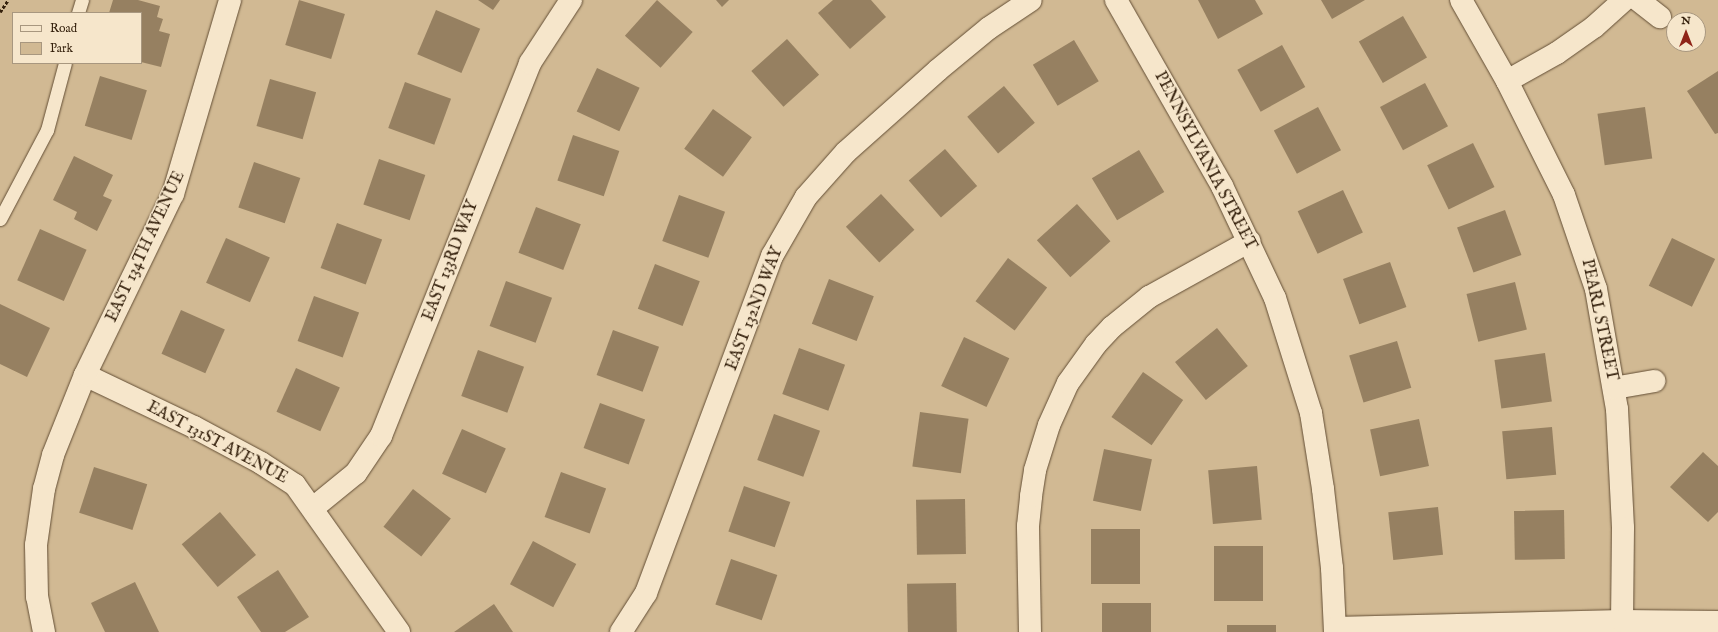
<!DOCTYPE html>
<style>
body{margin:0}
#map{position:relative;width:1718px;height:632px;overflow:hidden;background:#f1d8af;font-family:"IM FELL English",serif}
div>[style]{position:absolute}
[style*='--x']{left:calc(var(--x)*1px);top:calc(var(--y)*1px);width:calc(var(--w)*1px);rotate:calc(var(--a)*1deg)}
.green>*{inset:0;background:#d1b993}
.building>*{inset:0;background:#968061;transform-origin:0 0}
.path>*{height:2.5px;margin-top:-1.25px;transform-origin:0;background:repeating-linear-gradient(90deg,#34200c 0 3px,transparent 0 5px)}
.roads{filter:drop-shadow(0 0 1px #634e35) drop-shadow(0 0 1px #634e35)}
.lane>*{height:13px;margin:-6.5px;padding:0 6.5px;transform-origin:6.5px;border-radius:6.5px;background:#f6e6cb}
.street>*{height:22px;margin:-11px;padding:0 11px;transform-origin:11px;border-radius:11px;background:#f6e6cb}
span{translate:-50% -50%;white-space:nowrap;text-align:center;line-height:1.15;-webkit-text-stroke:3px #f6e6cb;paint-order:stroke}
.street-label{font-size:16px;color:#34200c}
.legend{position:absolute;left:12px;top:12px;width:130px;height:52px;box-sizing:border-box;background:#f6e6cb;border:1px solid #a8977f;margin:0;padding:5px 7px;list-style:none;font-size:12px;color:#34200c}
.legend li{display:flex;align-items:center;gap:8px;height:20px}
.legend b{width:20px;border:1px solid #a8977f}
.north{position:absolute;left:1666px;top:12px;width:40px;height:40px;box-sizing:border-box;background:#f6e6cb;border:1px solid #a8977f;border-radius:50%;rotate:0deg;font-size:11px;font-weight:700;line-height:16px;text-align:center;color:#34200c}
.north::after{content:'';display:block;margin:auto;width:14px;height:18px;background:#8f2418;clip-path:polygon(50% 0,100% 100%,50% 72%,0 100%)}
</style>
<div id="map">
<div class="green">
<div style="clip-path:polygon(evenodd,0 0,1718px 0,1718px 632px,0 632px,0 0,13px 13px,141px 13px,141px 63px,13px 63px,13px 13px,0 0,1674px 20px,1698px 20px,1698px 44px,1674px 44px,1674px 20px)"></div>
</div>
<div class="building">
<div style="clip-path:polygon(113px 0,138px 0,160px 6px,157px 17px,163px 19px,159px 31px,170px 34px,161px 67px,141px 62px,141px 13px,109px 13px)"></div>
<div style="left:299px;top:0;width:48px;height:47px;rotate:17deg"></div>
<div style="clip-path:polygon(478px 0,500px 0,493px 10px)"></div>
<div style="left:657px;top:0;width:48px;height:48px;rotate:42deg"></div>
<div style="clip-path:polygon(716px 0,729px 0,722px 7px)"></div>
<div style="clip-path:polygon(833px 0,871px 0,886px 17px,850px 49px,818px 13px)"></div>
<div style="clip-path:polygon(1198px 0,1255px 0,1263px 14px,1218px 39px)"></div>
<div style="clip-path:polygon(1321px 0,1365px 0,1332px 19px)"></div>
<div style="left:436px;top:10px;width:48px;height:48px;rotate:23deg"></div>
<div style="left:1403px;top:16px;width:48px;height:51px;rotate:60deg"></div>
<div style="left:787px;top:39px;width:48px;height:48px;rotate:48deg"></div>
<div style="left:1074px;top:40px;width:48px;height:48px;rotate:59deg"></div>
<div style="left:1282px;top:45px;width:48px;height:51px;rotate:61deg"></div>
<div style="left:597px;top:68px;width:47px;height:48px;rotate:25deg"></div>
<div style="clip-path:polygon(1718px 71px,1718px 133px,1715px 134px,1687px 91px)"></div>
<div style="left:100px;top:76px;width:49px;height:52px;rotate:17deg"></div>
<div style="left:270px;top:79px;width:48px;height:49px;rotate:16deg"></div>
<div style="left:405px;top:82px;width:49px;height:49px;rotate:20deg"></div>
<div style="left:1425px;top:83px;width:49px;height:51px;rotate:62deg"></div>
<div style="left:1004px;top:86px;width:48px;height:48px;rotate:50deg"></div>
<div style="left:1318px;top:107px;width:49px;height:50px;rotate:62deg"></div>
<div style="left:1645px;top:107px;width:52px;height:48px;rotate:82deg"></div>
<div style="left:713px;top:109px;width:48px;height:49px;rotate:36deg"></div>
<div style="left:573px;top:135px;width:49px;height:48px;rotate:19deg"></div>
<div style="left:1473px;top:143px;width:49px;height:51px;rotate:64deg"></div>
<div style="left:945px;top:149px;width:49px;height:48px;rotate:49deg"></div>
<div style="left:1139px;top:150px;width:49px;height:55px;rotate:59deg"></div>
<div style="clip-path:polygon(74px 156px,113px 175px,103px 196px,112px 200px,97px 231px,74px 219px,77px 212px,53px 200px)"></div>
<div style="left:379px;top:159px;width:49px;height:48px;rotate:19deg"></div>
<div style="left:254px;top:162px;width:49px;height:48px;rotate:19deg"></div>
<div style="left:1343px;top:190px;width:47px;height:50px;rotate:65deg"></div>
<div style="left:881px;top:194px;width:49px;height:48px;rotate:47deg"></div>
<div style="left:679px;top:195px;width:49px;height:49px;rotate:20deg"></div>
<div style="left:1077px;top:204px;width:50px;height:54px;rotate:48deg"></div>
<div style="left:536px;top:207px;width:48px;height:49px;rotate:21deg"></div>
<div style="left:1505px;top:210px;width:48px;height:51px;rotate:70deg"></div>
<div style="left:337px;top:223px;width:48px;height:48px;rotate:20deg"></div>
<div style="left:40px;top:229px;width:51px;height:56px;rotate:24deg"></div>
<div style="left:226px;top:238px;width:48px;height:49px;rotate:24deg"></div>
<div style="left:1672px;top:238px;width:48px;height:53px;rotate:26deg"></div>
<div style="left:1008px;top:258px;width:49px;height:54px;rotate:37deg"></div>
<div style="left:1390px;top:262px;width:48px;height:50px;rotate:70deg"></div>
<div style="left:655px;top:264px;width:48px;height:48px;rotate:21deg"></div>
<div style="left:829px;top:279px;width:48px;height:48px;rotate:21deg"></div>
<div style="left:506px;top:281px;width:49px;height:48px;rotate:20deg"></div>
<div style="left:1515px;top:282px;width:49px;height:50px;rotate:76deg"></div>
<div style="left:314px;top:296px;width:48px;height:48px;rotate:20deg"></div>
<div style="clip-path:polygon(0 304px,50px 328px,27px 377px,0 364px)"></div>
<div style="left:181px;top:310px;width:48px;height:48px;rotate:24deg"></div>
<div style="left:1217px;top:328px;width:49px;height:54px;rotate:51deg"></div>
<div style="left:613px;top:330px;width:49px;height:48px;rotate:20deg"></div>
<div style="left:964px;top:337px;width:50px;height:54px;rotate:25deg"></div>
<div style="left:1397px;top:341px;width:49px;height:50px;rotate:73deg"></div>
<div style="left:799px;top:348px;width:49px;height:49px;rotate:20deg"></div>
<div style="left:478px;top:350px;width:49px;height:49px;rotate:20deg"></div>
<div style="left:1545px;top:353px;width:49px;height:51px;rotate:82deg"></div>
<div style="left:296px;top:368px;width:48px;height:48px;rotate:24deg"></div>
<div style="left:1143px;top:372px;width:49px;height:55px;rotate:35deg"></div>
<div style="left:600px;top:403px;width:48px;height:48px;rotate:20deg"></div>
<div style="left:920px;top:412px;width:49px;height:55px;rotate:8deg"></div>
<div style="left:774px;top:414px;width:49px;height:49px;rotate:20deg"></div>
<div style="left:1419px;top:419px;width:48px;height:50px;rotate:78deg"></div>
<div style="left:1552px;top:427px;width:48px;height:50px;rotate:85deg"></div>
<div style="left:462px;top:429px;width:48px;height:49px;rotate:24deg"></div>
<div style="left:1104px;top:449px;width:49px;height:53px;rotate:12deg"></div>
<div style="clip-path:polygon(1703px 452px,1718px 466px,1718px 512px,1708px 522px,1670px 487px)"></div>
<div style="left:1257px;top:466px;width:54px;height:49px;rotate:85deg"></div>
<div style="left:94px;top:467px;width:56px;height:48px;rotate:18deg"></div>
<div style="left:561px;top:472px;width:48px;height:48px;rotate:20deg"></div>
<div style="left:744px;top:486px;width:49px;height:48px;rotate:19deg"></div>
<div style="left:413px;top:489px;width:48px;height:48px;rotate:38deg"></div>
<div style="left:965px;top:499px;width:55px;height:49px;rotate:89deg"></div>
<div style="left:1438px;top:507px;width:48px;height:50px;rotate:84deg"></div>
<div style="left:1564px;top:510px;width:49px;height:50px;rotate:89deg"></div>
<div style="left:220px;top:512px;width:56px;height:50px;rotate:50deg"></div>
<div style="left:1091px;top:529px;width:49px;height:55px"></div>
<div style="left:533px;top:541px;width:49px;height:49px;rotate:28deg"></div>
<div style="left:1263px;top:546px;width:55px;height:49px;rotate:90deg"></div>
<div style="left:731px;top:559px;width:49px;height:48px;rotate:19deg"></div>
<div style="clip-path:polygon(278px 570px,309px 617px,285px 632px,261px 632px,237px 597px)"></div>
<div style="clip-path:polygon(135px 582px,159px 632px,105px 632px,91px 603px)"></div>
<div style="left:956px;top:583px;width:49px;height:49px;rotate:89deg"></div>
<div style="left:1102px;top:603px;width:49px;height:29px"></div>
<div style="clip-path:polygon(494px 604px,513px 632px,454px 632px)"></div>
<div style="left:1227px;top:625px;width:49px;height:7px"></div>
</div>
<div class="path">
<div style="--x:0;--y:12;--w:14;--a:-56"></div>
</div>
<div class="roads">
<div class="lane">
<div style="--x:78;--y:13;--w:14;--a:-73"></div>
<div style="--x:0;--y:219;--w:101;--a:-62.2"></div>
<div style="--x:47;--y:130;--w:69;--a:-75"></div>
</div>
<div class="street">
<div style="--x:1116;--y:0;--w:214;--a:60.3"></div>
<div style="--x:1222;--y:186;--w:124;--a:64.7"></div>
<div style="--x:1275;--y:298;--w:121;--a:72.6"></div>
<div style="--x:1311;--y:413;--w:77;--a:81"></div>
<div style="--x:1323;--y:489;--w:80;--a:83.5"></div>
<div style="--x:1332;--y:568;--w:64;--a:87.3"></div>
<div style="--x:1461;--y:0;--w:93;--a:60.4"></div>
<div style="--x:1507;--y:81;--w:127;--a:63.4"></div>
<div style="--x:1564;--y:195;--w:99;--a:71.2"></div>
<div style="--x:1596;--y:289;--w:122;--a:80.1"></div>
<div style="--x:1617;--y:409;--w:119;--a:87.1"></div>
<div style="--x:1623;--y:528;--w:93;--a:90.6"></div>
<div style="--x:1638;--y:0;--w:28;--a:38"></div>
<div style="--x:1507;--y:81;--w:57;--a:-29.2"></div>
<div style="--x:1557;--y:53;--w:45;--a:-35.1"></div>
<div style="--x:1594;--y:27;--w:40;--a:-42"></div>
<div style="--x:85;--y:375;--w:121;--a:25.5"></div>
<div style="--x:194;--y:427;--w:76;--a:28.2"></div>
<div style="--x:261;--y:463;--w:40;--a:32.9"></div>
<div style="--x:295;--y:485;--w:180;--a:54.7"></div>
<div style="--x:1614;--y:388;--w:41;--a:-9.9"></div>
<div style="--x:313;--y:508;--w:55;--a:-39.1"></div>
<div style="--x:356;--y:473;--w:45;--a:-56"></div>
<div style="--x:381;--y:436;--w:402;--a:-68.2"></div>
<div style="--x:530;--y:63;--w:75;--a:-56.9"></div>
<div style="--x:1335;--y:628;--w:287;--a:-1.4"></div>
<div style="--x:1622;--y:621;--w:96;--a:0.6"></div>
<div style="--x:44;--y:632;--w:36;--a:-101"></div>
<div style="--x:37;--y:597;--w:52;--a:-91.1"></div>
<div style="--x:36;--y:545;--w:57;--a:-81.9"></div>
<div style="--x:44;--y:489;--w:35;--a:-75"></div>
<div style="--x:53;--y:455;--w:86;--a:-68.2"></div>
<div style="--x:85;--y:375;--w:201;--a:-64.1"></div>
<div style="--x:173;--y:194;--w:202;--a:-73.6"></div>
<div style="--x:621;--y:632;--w:46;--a:-57.3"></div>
<div style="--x:646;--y:593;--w:360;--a:-69.5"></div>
<div style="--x:772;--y:256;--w:68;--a:-60"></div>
<div style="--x:806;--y:197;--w:60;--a:-48.4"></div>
<div style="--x:846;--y:152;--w:123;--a:-41.7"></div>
<div style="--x:938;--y:70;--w:66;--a:-39.5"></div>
<div style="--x:989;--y:28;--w:50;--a:-33.7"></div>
<div style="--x:1030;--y:632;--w:106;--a:-91.1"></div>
<div style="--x:1028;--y:526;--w:30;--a:-84"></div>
<div style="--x:1031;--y:496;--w:26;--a:-81"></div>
<div style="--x:1035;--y:470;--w:47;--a:-72.7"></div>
<div style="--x:1049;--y:425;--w:46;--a:-65.7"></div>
<div style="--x:1068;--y:383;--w:48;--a:-54.3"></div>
<div style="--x:1096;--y:344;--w:23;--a:-47"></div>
<div style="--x:1112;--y:327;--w:48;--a:-39"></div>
<div style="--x:1149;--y:297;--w:115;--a:-29"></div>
</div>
</div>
<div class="street-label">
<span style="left:1205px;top:161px;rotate:62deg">PENNSYLVANIA STREET</span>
<span style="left:146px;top:247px;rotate:-65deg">EAST 134TH AVENUE</span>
<span style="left:451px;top:261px;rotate:-69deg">EAST 133RD WAY</span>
<span style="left:755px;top:309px;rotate:-69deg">EAST 132ND WAY</span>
<span style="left:1599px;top:320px;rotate:78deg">PEARL STREET</span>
<span style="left:217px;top:443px;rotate:28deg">EAST 131ST AVENUE</span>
</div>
<ul class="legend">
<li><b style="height:5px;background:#f6e6cb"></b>Road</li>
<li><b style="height:11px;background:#d1b993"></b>Park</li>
</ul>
<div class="north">N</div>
</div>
